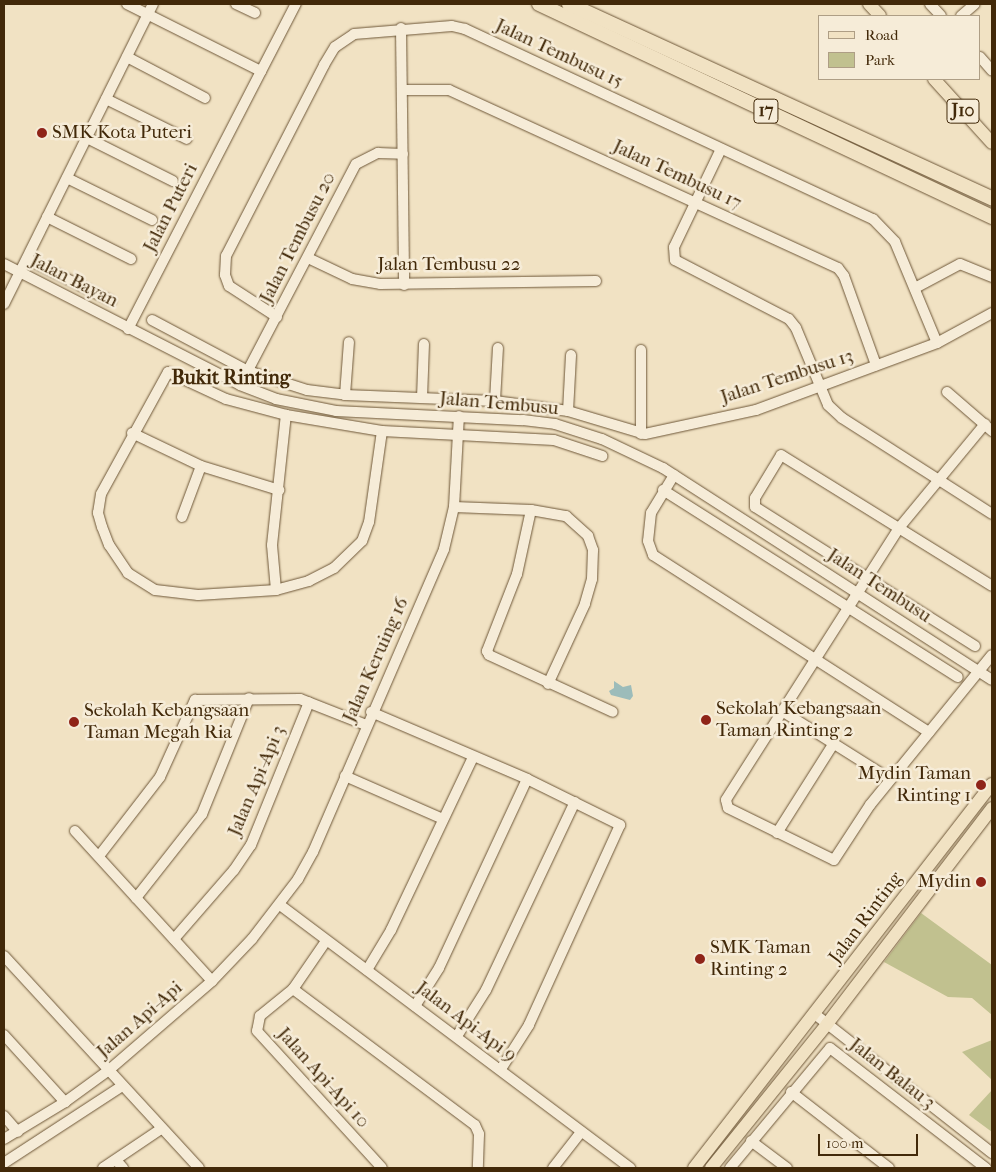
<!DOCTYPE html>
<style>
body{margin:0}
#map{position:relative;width:996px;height:1172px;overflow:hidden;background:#f1e2c3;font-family:"IM FELL French Canon",serif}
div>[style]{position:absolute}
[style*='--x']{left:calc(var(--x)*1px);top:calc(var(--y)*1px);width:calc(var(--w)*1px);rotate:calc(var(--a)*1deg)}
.green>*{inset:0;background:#c1c18f}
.water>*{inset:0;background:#9cbcba}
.roads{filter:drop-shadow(0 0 1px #6e5738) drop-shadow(0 0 1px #6e5738)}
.minor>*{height:10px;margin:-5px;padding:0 5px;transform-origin:5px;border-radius:5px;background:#f6ecd8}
.major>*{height:12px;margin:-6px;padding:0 6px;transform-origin:6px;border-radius:6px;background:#f1e2c3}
.highway>*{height:14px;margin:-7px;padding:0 7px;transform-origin:7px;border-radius:7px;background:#f1e2c3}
.dots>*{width:14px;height:14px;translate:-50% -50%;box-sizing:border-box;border:2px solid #f6ecd8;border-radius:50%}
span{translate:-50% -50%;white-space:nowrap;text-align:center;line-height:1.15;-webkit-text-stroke:5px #f6ecd8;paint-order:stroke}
.shield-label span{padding:1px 4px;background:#f6ecd8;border:1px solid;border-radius:4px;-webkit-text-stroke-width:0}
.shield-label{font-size:18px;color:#422909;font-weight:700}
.street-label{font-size:19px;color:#422909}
.poi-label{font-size:19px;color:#422909}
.left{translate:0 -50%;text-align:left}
.right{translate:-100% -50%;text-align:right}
.neighbourhood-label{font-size:20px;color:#422909;font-weight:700}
.frame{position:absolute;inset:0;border:5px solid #422909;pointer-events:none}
.legend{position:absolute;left:818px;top:15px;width:162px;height:65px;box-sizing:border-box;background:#f6ecd8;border:1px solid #ae9e85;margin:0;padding:6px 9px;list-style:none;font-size:15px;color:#422909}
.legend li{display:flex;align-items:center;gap:10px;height:25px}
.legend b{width:25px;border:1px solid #ae9e85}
.scale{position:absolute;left:818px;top:1134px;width:100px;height:22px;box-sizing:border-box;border:2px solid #422909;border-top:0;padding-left:6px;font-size:15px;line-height:18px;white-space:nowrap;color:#422909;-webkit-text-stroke:4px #f6ecd8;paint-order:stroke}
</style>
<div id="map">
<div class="green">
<div style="clip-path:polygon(921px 913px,992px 965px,992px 1015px,972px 998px,948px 997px,884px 962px)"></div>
<div style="clip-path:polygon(992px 1040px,992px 1080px,962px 1052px)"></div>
<div style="clip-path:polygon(992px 1090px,992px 1132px,969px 1115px)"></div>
</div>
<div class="water">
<div style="clip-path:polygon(614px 681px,623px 687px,631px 685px,633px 696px,630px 700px,611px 695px,609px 691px,614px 688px)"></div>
</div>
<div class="roads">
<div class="minor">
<div style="--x:127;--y:4;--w:150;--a:26.6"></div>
<div style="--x:236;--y:4;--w:21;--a:25"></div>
<div style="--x:930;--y:4;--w:16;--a:47"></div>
<div style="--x:961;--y:16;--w:18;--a:-41"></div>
<div style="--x:401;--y:28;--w:257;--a:89.3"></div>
<div style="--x:127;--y:57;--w:88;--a:27.7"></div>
<div style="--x:980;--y:57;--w:18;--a:49"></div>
<div style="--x:402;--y:90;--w:47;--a:0"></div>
<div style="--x:449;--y:90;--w:428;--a:24.6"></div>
<div style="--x:838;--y:268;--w:10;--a:53"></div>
<div style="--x:844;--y:276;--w:95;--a:70.2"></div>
<div style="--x:106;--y:99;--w:90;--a:26.3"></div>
<div style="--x:87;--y:138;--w:96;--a:26.6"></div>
<div style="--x:721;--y:149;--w:109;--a:115.6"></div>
<div style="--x:674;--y:247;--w:13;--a:86"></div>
<div style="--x:675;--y:260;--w:128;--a:27.4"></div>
<div style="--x:789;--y:319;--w:11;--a:52"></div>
<div style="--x:796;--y:328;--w:83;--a:67.4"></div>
<div style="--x:828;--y:405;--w:19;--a:43"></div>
<div style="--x:842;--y:418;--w:178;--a:32.6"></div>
<div style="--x:67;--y:178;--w:95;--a:26.3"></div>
<div style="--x:47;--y:217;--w:94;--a:26.6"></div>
<div style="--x:308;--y:258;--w:49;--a:25.5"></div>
<div style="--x:352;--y:279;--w:28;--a:10"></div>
<div style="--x:380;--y:284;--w:216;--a:-0.8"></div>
<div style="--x:27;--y:259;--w:94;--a:26.6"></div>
<div style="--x:4;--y:264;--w:265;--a:27.1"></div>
<div style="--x:240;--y:385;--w:39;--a:21"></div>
<div style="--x:276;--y:399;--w:61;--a:11.3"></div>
<div style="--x:336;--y:411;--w:187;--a:2.8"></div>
<div style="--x:523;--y:420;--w:32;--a:7"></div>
<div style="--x:555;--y:424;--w:49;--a:17.7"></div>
<div style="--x:602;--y:439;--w:68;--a:25.4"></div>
<div style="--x:663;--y:468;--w:391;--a:32.8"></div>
<div style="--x:915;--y:288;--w:51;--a:-28.1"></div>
<div style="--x:960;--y:264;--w:35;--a:22"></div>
<div style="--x:4;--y:304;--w:335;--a:-63.6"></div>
<div style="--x:277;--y:317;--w:57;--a:-147.1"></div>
<div style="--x:229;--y:286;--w:12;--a:-110"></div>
<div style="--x:225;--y:275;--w:19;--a:-87"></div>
<div style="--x:226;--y:256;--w:215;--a:-62.8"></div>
<div style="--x:324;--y:65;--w:21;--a:-59"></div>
<div style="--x:335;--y:47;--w:23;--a:-34"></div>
<div style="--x:354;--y:34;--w:98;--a:-4.7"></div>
<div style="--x:452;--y:26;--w:13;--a:13"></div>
<div style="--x:465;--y:29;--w:450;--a:25"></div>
<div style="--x:873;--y:219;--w:32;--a:46"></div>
<div style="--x:895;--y:242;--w:109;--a:67.4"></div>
<div style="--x:152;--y:320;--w:109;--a:28"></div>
<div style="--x:248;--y:371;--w:62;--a:17.9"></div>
<div style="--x:307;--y:390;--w:38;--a:7"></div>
<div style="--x:345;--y:395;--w:150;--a:2.3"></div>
<div style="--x:495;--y:401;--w:74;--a:7.8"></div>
<div style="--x:568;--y:411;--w:80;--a:16.6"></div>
<div style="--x:645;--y:434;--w:114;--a:-12.2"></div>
<div style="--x:756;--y:410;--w:193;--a:-20.3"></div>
<div style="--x:937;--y:343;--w:63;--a:-28.6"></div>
<div style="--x:128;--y:329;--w:366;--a:-62.7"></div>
<div style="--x:245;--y:376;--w:239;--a:-62.4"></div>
<div style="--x:356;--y:164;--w:25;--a:-27"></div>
<div style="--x:378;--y:153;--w:25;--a:2"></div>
<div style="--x:947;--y:392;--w:60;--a:40.9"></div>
<div style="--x:345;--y:395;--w:53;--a:-85.7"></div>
<div style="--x:422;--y:398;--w:54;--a:-87.9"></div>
<div style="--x:495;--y:401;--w:53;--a:-86.8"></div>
<div style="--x:568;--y:411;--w:56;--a:-86.9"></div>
<div style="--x:985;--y:424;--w:135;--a:129.6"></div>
<div style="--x:899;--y:528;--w:322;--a:122.5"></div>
<div style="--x:726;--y:800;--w:8;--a:76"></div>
<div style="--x:728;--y:808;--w:118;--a:26.1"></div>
<div style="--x:834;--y:860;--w:66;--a:-56.8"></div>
<div style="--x:870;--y:805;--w:193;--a:-50.9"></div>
<div style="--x:382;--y:431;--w:92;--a:98.1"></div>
<div style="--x:369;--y:522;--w:20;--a:110"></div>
<div style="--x:362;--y:541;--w:39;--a:136"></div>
<div style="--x:334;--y:568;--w:28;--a:153"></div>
<div style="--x:309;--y:581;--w:34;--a:165"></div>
<div style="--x:276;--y:590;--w:78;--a:176.3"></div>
<div style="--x:198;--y:595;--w:43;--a:-173.4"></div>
<div style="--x:155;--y:590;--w:32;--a:-148"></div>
<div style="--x:128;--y:573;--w:34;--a:-124"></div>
<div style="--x:109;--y:545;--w:19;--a:-111"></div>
<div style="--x:102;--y:527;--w:15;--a:-106"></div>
<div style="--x:98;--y:513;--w:19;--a:-81"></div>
<div style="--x:101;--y:494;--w:139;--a:-61.2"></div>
<div style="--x:168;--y:372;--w:64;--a:25"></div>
<div style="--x:226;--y:399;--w:62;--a:14.9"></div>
<div style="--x:286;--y:415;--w:97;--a:9.5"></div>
<div style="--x:382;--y:431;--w:172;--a:3"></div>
<div style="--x:554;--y:440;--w:51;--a:18.4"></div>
<div style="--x:132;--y:433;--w:76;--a:25.6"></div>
<div style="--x:201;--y:466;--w:82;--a:17.1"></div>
<div style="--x:641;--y:434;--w:84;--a:-90"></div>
<div style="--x:674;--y:475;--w:44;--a:121.2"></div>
<div style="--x:651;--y:513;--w:28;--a:96"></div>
<div style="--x:648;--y:541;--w:15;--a:70"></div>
<div style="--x:653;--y:555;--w:328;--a:32.7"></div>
<div style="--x:663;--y:490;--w:349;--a:32.4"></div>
<div style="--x:454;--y:507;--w:77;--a:2.2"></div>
<div style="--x:531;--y:510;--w:36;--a:10"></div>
<div style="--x:566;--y:516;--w:30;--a:42"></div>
<div style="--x:588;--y:536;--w:15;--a:70"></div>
<div style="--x:593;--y:550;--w:29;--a:92"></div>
<div style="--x:592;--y:579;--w:26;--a:106"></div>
<div style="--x:585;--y:604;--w:88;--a:114.8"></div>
<div style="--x:531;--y:510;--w:66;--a:102.3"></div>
<div style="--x:517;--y:574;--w:83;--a:111.3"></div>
<div style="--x:487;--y:651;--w:4;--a:63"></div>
<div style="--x:489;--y:655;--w:136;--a:24.7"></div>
<div style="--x:182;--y:517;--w:54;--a:-69.6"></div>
<div style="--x:276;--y:590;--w:45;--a:-95.1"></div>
<div style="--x:272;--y:545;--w:131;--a:-83.9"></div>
<div style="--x:975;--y:646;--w:260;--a:-147.7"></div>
<div style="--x:755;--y:507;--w:9;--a:-90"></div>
<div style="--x:755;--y:498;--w:50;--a:-58.8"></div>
<div style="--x:781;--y:455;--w:248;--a:31.8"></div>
<div style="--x:782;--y:711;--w:128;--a:32.2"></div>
<div style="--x:371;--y:712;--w:170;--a:23.2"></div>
<div style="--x:527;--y:779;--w:104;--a:26.3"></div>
<div style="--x:620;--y:825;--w:220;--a:114.5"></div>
<div style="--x:529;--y:1025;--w:52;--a:122.5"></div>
<div style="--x:345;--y:776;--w:107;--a:23.7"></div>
<div style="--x:75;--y:831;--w:203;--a:47.6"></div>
<div style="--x:777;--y:833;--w:107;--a:-57.7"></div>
<div style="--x:99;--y:856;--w:100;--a:-52.3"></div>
<div style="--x:160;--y:777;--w:85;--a:-65.6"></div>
<div style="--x:195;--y:700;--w:105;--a:-0.5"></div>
<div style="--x:300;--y:699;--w:71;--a:21.5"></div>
<div style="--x:136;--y:898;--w:107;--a:-51.8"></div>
<div style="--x:202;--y:814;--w:125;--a:-67.9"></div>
<div style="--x:280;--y:905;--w:438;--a:36.9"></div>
<div style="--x:174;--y:939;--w:91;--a:-49"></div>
<div style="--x:234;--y:870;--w:30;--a:-56"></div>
<div style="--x:251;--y:845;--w:154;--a:-67.9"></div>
<div style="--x:326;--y:941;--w:58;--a:124.5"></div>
<div style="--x:293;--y:989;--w:43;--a:140.7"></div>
<div style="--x:260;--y:1016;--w:15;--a:101"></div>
<div style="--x:257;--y:1031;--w:185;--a:47.6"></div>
<div style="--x:4;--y:956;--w:288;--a:47.4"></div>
<div style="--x:367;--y:970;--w:47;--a:-59"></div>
<div style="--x:391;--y:930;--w:191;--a:-64.6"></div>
<div style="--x:293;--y:989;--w:227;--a:36.8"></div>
<div style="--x:475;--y:1125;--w:10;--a:66"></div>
<div style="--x:479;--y:1134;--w:34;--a:92"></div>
<div style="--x:415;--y:1006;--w:45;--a:-57.7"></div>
<div style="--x:439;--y:968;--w:208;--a:-65"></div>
<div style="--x:816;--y:1015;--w:224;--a:38.1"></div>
<div style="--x:4;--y:1035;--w:91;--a:47.7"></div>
<div style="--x:457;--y:1036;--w:54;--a:-57.8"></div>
<div style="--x:486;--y:990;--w:208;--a:-64.7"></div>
<div style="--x:791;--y:1092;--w:124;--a:37.8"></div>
<div style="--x:4;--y:1116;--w:21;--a:49"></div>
<div style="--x:4;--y:1139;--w:71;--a:-31.2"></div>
<div style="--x:65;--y:1102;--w:54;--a:-36"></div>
<div style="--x:109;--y:1070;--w:136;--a:-40.8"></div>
<div style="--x:212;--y:981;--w:58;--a:-46.4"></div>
<div style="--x:252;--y:939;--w:76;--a:-52.5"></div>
<div style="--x:298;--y:879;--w:31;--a:-61"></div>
<div style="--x:313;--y:852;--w:330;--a:-66.6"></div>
<div style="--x:444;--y:549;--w:43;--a:-76.6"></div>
<div style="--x:454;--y:507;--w:91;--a:-86.9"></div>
<div style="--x:751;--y:1141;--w:45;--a:36.9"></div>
<div style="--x:116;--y:1160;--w:11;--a:49"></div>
<div style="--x:4;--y:1163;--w:141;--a:-33.1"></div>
<div style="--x:103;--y:1168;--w:70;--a:-33.9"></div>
<div style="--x:553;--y:1168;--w:46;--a:-52.1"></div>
<div style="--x:730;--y:1168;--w:156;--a:-50.2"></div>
<div style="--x:830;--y:1048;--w:197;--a:37.6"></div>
</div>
<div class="major">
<div style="--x:869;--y:4;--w:16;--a:47"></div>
<div style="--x:934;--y:79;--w:86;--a:47.8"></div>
<div style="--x:694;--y:1168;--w:486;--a:-52.2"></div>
<div style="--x:711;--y:1168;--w:185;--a:-51.1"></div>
<div style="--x:827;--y:1024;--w:272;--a:-52.6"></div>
</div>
<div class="highway">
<div style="--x:539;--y:4;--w:501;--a:25.18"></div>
<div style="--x:569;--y:4;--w:466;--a:24.7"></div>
</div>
</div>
<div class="dots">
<div style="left:42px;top:133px;background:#8f2418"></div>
<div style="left:706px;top:720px;background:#8f2418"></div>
<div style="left:74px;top:722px;background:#8f2418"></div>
<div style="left:981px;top:785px;background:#8f2418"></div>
<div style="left:981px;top:882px;background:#8f2418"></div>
<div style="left:700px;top:959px;background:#8f2418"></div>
</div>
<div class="shield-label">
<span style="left:766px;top:111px">17</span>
<span style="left:963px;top:111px">J10</span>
</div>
<div class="street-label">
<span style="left:559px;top:54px;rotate:25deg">Jalan Tembusu 15</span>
<span style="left:677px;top:175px;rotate:25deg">Jalan Tembusu 17</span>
<span style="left:171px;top:208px;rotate:-63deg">Jalan Puteri</span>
<span style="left:298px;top:238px;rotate:-63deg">Jalan Tembusu 20</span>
<span style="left:449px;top:265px">Jalan Tembusu 22</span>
<span style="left:74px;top:281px;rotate:27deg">Jalan Bayan</span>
<span style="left:787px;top:377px;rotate:-18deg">Jalan Tembusu 13</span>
<span style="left:499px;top:404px;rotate:5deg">Jalan Tembusu</span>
<span style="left:879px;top:586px;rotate:33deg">Jalan Tembusu</span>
<span style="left:376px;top:660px;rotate:-66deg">Jalan Keruing 16</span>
<span style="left:257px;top:781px;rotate:-67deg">Jalan Api-Api 3</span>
<span style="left:866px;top:918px;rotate:-53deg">Jalan Rinting</span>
<span style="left:140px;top:1020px;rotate:-41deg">Jalan Api-Api</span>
<span style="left:466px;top:1022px;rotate:37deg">Jalan Api-Api 9</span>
<span style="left:892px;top:1074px;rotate:38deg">Jalan Balau 3</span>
<span style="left:323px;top:1078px;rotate:48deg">Jalan Api-Api 10</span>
</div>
<div class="poi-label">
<span class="left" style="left:52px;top:133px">SMK Kota Puteri</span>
<span class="left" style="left:716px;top:720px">Sekolah Kebangsaan<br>Taman Rinting 2</span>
<span class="left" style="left:84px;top:722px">Sekolah Kebangsaan<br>Taman Megah Ria</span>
<span class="right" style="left:971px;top:785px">Mydin Taman<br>Rinting 1</span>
<span class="right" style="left:971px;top:882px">Mydin</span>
<span class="left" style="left:710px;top:959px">SMK Taman<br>Rinting 2</span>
</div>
<div class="neighbourhood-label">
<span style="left:231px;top:377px">Bukit Rinting</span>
</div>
<div class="frame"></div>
<ul class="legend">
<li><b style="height:6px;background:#f1e2c3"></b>Road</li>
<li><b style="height:14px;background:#c1c18f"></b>Park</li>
</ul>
<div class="scale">100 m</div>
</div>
